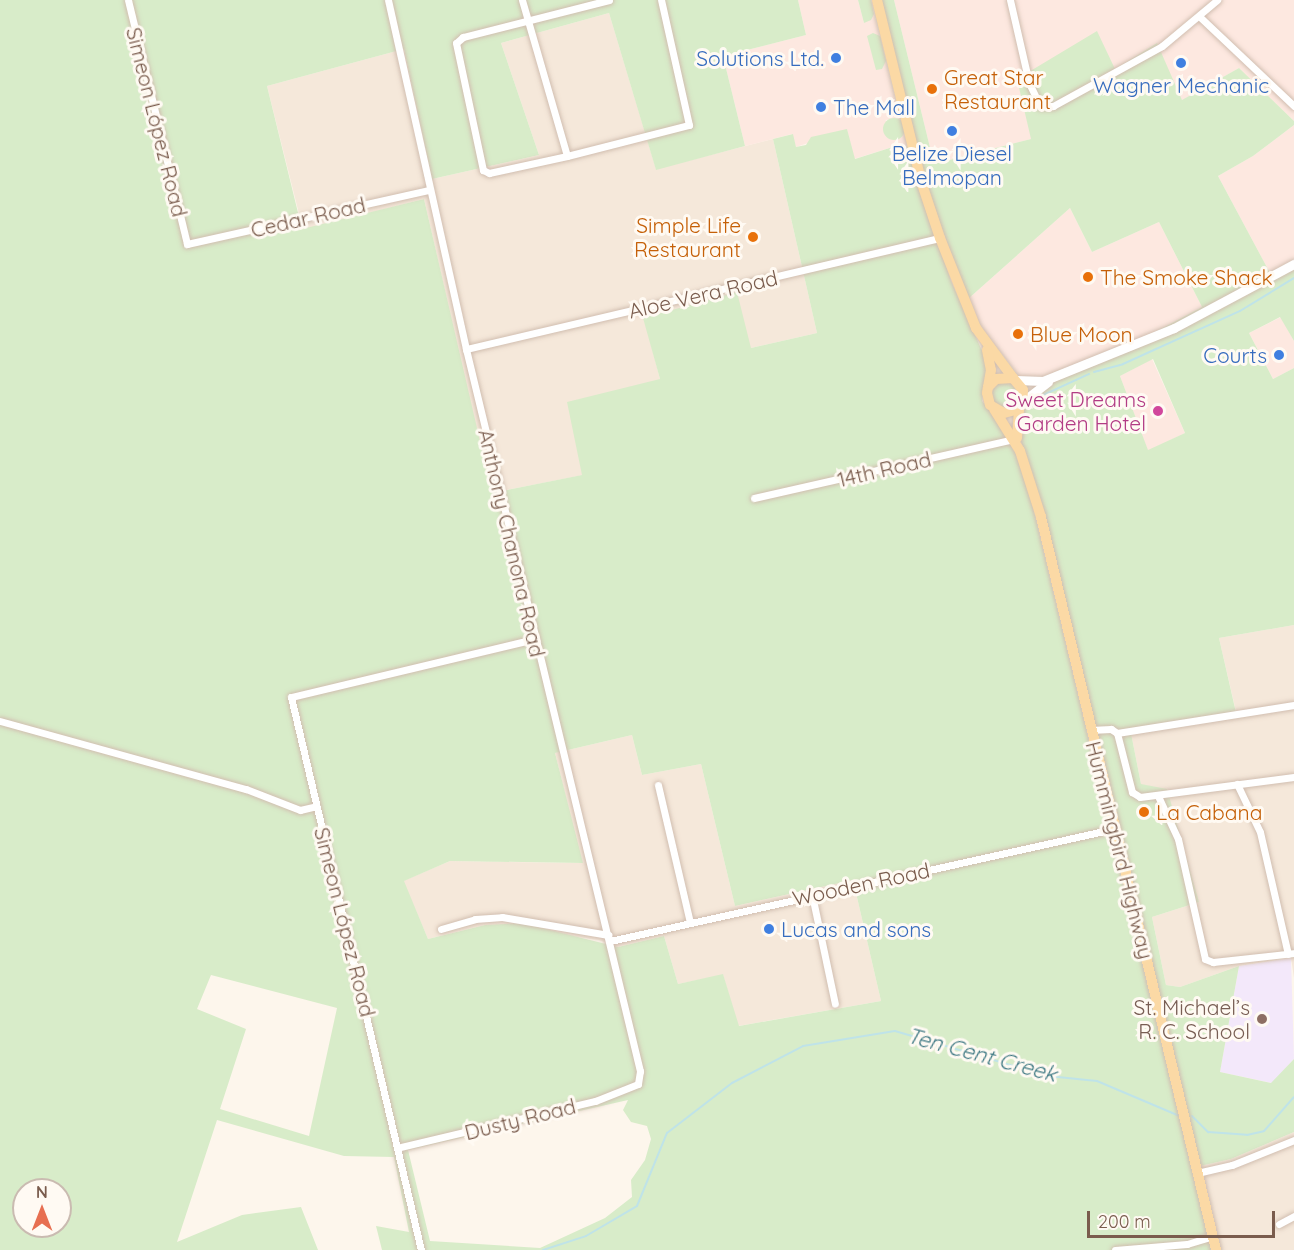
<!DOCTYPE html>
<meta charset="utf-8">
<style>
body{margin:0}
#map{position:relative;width:1294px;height:1250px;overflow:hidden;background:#fdf6ec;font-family:Quicksand,sans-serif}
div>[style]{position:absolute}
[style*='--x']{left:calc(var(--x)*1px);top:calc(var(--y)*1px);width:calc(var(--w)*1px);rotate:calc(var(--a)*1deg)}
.residential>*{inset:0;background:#f5e8da}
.commercial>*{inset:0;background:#fde8e0}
.education>*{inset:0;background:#f3e8fa}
.green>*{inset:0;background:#d8ecc9}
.round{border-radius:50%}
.stream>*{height:2px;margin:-1px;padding:0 1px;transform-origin:1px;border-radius:1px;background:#bfe3e8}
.roads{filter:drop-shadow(0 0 2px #d1beb0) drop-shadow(0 0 2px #d1beb0)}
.minor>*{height:7px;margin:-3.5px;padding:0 3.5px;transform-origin:3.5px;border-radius:3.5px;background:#fff}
.secondary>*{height:9px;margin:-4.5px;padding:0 4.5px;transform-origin:4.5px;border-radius:4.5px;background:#fff}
.primary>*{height:10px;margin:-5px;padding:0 5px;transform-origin:5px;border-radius:5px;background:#fbd9a5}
.dots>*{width:16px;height:16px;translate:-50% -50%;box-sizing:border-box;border:3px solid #fffaf3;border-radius:50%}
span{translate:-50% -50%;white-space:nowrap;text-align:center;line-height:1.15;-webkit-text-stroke:6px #fffaf3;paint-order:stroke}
.shop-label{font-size:21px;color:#366cbe}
.right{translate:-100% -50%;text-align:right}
.left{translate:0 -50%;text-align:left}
.food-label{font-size:21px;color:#c56008}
.street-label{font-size:21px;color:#7a5c4d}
.hotel-label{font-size:21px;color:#b23c85}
.education-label{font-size:21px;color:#785e54}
.water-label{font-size:22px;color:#437c86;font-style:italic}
.north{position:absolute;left:12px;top:1178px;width:60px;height:60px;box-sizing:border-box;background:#fffaf3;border:2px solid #cabbb1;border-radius:50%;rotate:0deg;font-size:16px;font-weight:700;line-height:24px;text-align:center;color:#7a5c4d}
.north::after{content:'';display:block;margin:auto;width:21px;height:27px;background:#e76f51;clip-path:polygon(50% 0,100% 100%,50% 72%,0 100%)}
.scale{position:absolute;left:1087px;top:1211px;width:188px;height:27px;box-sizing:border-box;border:3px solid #7a5c4d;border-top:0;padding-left:8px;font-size:18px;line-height:21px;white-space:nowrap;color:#7a5c4d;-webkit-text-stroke:4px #fffaf3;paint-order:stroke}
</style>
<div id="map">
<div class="residential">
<div style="clip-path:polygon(609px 13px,656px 169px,773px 139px,817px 333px,751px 348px,644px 318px,660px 379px,583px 475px,491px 493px,424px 199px,303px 230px,267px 86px,404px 49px,432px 179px,539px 155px,501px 43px)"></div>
<div style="clip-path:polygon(1294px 625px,1294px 978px,1291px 958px,1239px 966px,1180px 987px,1166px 985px,1152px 917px,1199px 902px,1141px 784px,1131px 733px,1237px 716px,1219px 638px)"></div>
<div style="clip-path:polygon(632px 735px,642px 775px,701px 764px,735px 906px,853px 880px,881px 1001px,738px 1026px,723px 975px,678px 984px,664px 936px,618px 947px,599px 940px,485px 925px,428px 939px,403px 881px,450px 861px,582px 863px,555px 753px)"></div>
<div style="clip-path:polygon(1294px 1132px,1294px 1250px,1220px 1250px,1200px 1166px,1231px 1159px)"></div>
</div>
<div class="commercial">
<div style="clip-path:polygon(798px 0,858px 0,864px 23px,874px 14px,900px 118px,885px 120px,904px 134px,908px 147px,899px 145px,854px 159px,847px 130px,796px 147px,792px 134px,745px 146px,723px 56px,806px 35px)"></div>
<div style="clip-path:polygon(894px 0,1294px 0,1294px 121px,1239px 68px,1183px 100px,1115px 70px,1097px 32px,1031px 139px,934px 164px)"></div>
<div style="clip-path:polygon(1294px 125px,1294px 259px,1270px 273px,1218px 176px,1253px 156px)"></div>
<div style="clip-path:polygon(1070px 208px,1092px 252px,1159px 222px,1202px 307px,1136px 342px,1042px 380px,1021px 378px,976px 321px,968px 299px)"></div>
<div style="clip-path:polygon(1281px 317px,1294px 341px,1294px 368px,1273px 379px,1249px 333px)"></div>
<div style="clip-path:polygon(1152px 359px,1185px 433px,1148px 451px,1120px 376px)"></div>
</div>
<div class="education">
<div style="clip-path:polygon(1291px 958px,1294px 1059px,1272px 1083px,1220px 1072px,1239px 966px)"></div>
</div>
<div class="green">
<div style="clip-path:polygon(evenodd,0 0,798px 0,806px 35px,723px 56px,745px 146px,656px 170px,609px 13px,501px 43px,539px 155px,432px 179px,404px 49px,267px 86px,302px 229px,424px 199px,492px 493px,582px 475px,567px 402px,660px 379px,643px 318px,737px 292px,751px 348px,817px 333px,773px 139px,793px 134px,796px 147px,806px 145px,811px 137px,847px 129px,855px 159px,899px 145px,908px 147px,951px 281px,987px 362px,982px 401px,1010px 438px,1027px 482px,1211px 1250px,382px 1250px,376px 1226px,409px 1232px,394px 1157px,344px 1156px,217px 1120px,177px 1242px,242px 1215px,301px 1207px,318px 1250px,0 1250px,0 0,632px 735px,642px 775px,701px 764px,735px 906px,853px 880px,881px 1001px,739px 1026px,723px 974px,678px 984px,664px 936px,618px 947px,522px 923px,485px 925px,428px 939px,404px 881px,450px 861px,583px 863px,555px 753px,632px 735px,0 0,211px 975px,337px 1008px,309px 1136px,220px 1109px,246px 1029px,197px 1009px,211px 975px,0 0,628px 1100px,623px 1110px,631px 1122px,647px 1126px,651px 1139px,645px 1160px,631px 1180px,632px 1197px,605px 1218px,540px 1248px,430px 1241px,408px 1150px,628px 1100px,0 0,24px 1190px,60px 1190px,60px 1226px,24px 1226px,24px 1190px)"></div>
<div style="clip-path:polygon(858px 0,871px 0,874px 14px,871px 20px,864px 23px)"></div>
<div style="clip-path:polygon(evenodd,881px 0,894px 0,934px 164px,1031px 139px,1017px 79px,1097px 31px,1115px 69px,1157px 43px,1182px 100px,1239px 68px,1294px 121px,1294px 125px,1253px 156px,1218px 176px,1270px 273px,1294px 264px,1294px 341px,1280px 317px,1249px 333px,1273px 379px,1294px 368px,1294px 625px,1219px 638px,1237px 717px,1131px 733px,1141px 784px,1167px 789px,1199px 902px,1152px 917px,1166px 985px,1180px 987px,1239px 966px,1220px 1072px,1271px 1083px,1294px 1059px,1294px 1132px,1231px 1159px,1200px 1166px,1019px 432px,1024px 405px,1053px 385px,1050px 377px,1136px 342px,1202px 307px,1159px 222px,1092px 252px,1070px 208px,968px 299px,930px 196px,881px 0,1153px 359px,1185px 433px,1148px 450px,1120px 376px,1153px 359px)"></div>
<div style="clip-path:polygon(873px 33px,880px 36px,886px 61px,882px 69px,876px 70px,867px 36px)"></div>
<div class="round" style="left:883px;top:118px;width:22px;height:22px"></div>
<div class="round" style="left:992px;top:382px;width:26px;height:26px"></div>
</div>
<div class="stream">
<div style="--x:1094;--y:372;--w:30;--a:-15"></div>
<div style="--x:1123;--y:364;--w:128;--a:-24.4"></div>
<div style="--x:1240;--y:311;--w:63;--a:-31.4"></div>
<div style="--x:1041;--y:396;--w:53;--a:-24.6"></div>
<div style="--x:1192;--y:1116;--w:23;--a:45"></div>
<div style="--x:1208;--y:1132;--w:39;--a:4"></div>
<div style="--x:1247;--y:1135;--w:17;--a:-13"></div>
<div style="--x:1264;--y:1131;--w:45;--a:-48.6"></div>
<div style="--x:543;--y:1250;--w:45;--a:-18"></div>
<div style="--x:586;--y:1236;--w:59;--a:-30.5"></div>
<div style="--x:637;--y:1206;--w:79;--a:-67.7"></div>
<div style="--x:667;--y:1133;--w:82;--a:-37.6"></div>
<div style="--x:732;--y:1083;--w:80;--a:-27.5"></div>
<div style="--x:803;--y:1046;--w:93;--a:-9.3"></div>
<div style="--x:895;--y:1031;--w:159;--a:16.4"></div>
<div style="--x:1048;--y:1076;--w:49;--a:5.8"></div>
<div style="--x:1097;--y:1081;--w:87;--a:23"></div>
</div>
<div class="roads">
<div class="minor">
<div style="--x:128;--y:0;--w:251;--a:76.4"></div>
<div style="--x:187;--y:244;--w:247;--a:-12.6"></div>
<div style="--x:388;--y:0;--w:358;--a:77.4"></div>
<div style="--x:466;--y:349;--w:743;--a:76.45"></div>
<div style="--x:640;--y:1071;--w:13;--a:99"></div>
<div style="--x:638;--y:1084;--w:46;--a:158.4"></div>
<div style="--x:595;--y:1101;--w:200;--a:166.7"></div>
<div style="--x:522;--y:0;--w:162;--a:73.9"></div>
<div style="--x:609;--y:0;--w:151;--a:165.8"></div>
<div style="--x:463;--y:37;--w:9;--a:139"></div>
<div style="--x:456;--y:43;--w:130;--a:78"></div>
<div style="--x:483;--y:170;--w:7;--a:27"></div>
<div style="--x:489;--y:173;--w:80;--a:-12.3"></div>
<div style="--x:567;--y:156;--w:126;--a:-14.3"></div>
<div style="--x:689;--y:125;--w:128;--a:-102.6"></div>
<div style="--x:1010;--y:0;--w:85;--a:77.1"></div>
<div style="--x:1029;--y:83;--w:25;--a:64"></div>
<div style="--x:1040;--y:106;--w:13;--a:0"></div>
<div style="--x:1053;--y:106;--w:124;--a:-28.8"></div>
<div style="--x:1162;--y:46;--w:72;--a:-39.9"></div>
<div style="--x:1201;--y:18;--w:128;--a:43.4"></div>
<div style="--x:466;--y:349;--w:487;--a:-13.2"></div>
<div style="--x:754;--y:498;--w:267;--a:-12.8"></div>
<div style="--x:0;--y:721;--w:255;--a:15.5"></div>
<div style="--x:246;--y:789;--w:58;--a:21.3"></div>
<div style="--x:300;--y:810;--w:17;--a:-13"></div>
<div style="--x:1090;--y:730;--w:21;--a:-3"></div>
<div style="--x:1111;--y:729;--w:7;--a:34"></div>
<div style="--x:1117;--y:733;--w:179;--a:-9"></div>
<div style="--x:1117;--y:733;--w:61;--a:75.7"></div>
<div style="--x:1132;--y:792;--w:9;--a:32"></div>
<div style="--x:1140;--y:797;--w:155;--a:-7.4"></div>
<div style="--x:1237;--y:784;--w:53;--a:64.4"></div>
<div style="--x:1260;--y:832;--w:125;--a:77.1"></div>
<div style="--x:658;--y:785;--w:141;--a:76.9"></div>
<div style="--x:1158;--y:796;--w:47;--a:65.1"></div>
<div style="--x:1178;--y:839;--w:123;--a:77.3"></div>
<div style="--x:1205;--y:959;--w:9;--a:21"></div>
<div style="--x:1213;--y:962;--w:81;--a:-6.3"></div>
<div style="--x:812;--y:895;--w:111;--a:78.1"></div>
<div style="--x:441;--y:929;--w:35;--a:-16"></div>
<div style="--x:475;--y:919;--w:27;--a:-4"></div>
<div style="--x:502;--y:917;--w:108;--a:9.6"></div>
<div style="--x:610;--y:941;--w:515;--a:-12.55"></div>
<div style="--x:1197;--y:1173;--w:36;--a:-13"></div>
<div style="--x:1232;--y:1165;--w:67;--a:-22"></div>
<div style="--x:1279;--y:1224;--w:17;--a:-28"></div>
<div style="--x:421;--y:1250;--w:568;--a:-103.23"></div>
<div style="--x:291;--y:697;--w:251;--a:-13.4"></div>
<div style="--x:1115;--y:1250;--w:72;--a:-4.8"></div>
<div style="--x:1187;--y:1244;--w:27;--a:-17"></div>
</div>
<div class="secondary">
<div style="--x:1016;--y:380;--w:27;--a:2"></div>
<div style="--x:1043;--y:381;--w:141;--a:-22"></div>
<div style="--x:1174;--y:328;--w:136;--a:-28.1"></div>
<div style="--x:1022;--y:402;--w:33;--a:-38"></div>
</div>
<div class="primary">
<div style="--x:877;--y:0;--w:186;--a:76.3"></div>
<div style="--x:921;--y:181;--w:60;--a:71.6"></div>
<div style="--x:940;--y:238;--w:97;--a:68.2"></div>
<div style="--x:976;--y:328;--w:62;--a:53.5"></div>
<div style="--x:987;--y:350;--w:20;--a:79"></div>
<div style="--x:991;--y:370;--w:23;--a:100"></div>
<div style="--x:987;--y:393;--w:12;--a:76"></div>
<div style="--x:990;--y:405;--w:16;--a:30"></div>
<div style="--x:1004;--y:413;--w:11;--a:-15"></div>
<div style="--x:1015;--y:410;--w:11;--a:-49"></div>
<div style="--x:1022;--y:402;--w:12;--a:-85"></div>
<div style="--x:1023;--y:390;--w:16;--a:-130"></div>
<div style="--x:1013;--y:378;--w:17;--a:177"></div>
<div style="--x:996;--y:379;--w:11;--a:135"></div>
<div style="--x:994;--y:409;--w:49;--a:58.2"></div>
<div style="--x:1020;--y:451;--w:69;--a:72.3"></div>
<div style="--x:1041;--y:517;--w:754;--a:76.57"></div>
<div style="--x:1017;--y:438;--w:32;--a:-86"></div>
</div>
</div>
<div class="dots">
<div style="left:836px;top:58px;background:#3f7fe0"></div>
<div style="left:1181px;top:63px;background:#3f7fe0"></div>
<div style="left:932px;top:89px;background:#e8710a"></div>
<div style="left:821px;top:107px;background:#3f7fe0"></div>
<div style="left:952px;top:131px;background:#3f7fe0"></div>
<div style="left:753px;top:237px;background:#e8710a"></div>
<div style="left:1088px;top:277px;background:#e8710a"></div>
<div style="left:1018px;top:334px;background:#e8710a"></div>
<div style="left:1279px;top:355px;background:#3f7fe0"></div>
<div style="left:1158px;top:411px;background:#d1479c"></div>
<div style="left:1144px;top:812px;background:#e8710a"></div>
<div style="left:769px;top:929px;background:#3f7fe0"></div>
<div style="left:1262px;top:1019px;background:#8d6e63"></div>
</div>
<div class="shop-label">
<span class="right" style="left:824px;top:58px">Solutions Ltd.</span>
<span style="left:1181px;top:85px">Wagner Mechanic</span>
<span class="left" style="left:833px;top:107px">The Mall</span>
<span style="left:952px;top:165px">Belize Diesel<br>Belmopan</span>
<span class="right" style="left:1267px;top:355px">Courts</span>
<span class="left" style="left:781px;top:929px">Lucas and sons</span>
</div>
<div class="food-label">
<span class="left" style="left:944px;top:89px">Great Star<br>Restaurant</span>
<span class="right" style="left:741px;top:237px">Simple Life<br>Restaurant</span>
<span class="left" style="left:1100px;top:277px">The Smoke Shack</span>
<span class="left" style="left:1030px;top:334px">Blue Moon</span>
<span class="left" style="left:1156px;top:812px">La Cabana</span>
</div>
<div class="street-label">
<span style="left:157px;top:122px;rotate:76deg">Simeon López Road</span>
<span style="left:308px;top:217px;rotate:-13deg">Cedar Road</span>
<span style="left:703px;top:294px;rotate:-13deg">Aloe Vera Road</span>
<span style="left:884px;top:469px;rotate:-13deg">14th Road</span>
<span style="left:512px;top:543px;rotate:77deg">Anthony Chanona Road</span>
<span style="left:1120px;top:850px;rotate:76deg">Hummingbird Highway</span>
<span style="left:861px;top:884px;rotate:-12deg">Wooden Road</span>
<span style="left:345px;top:922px;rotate:76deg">Simeon López Road</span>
<span style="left:520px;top:1119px;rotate:-14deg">Dusty Road</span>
</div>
<div class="hotel-label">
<span class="right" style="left:1146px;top:411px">Sweet Dreams<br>Garden Hotel</span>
</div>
<div class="education-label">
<span class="right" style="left:1250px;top:1019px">St. Michael’s<br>R. C. School</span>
</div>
<div class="water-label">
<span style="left:982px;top:1055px;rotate:15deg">Ten Cent Creek</span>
</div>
<div class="north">N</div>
<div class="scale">200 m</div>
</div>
